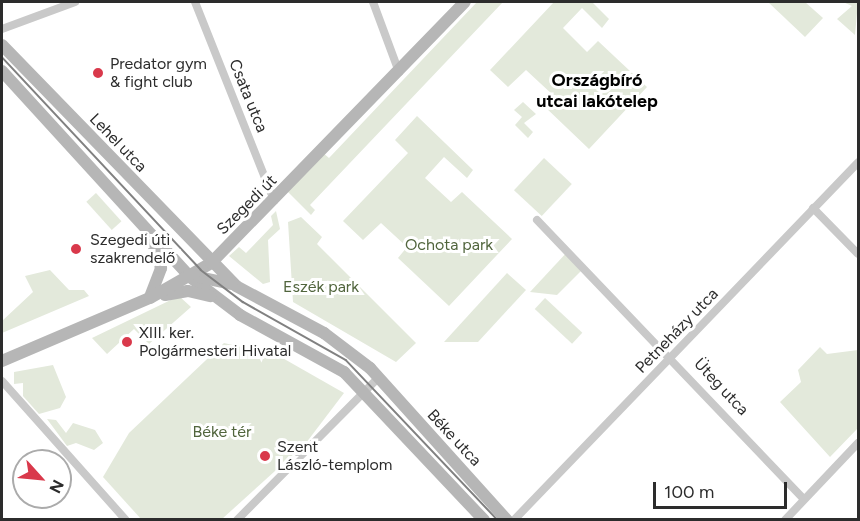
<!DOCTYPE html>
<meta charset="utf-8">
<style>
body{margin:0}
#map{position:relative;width:860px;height:521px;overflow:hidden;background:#fff;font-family:Figtree,sans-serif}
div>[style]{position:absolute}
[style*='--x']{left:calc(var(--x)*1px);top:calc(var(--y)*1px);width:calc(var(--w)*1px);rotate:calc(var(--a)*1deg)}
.green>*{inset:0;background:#e3e9db;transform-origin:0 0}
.street>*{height:8px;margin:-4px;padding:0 4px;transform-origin:4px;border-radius:4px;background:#c9c9c9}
.secondary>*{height:12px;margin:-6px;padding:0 6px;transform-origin:6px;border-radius:6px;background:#b6b6b6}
.tram>*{height:1.5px;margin:-0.75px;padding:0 0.75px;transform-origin:0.75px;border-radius:0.75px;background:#818181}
.dots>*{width:16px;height:16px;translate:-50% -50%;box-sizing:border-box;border:3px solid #fff;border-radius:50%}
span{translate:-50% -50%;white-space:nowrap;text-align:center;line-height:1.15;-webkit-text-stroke:6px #fff;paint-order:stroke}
.poi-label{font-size:16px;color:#2c2c2c}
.left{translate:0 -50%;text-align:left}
.street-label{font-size:16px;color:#2c2c2c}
.park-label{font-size:16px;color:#51653d}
.neighbourhood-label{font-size:18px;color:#000;font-weight:700}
.frame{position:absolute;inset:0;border:3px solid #2c2c2c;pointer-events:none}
.north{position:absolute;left:12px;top:449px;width:60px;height:60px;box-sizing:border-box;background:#fff;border:2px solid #ababab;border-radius:50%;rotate:117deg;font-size:16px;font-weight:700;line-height:24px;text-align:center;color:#2c2c2c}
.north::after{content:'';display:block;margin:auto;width:21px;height:27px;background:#d9394b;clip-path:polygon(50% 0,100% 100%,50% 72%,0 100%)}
.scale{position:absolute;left:653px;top:482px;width:134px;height:27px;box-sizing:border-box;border:3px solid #2c2c2c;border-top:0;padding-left:8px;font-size:18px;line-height:21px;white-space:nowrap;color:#2c2c2c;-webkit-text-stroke:4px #fff;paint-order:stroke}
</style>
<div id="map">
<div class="green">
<div style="clip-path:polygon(477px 2px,503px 2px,310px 205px,315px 210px,311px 215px,286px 190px,322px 152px,329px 158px)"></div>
<div style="clip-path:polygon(554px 2px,592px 2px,609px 19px,602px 28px,582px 8px,563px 28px,587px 52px,598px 41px,647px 87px,589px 149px,544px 106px,554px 96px,526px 70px,508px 87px,490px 70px)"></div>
<div style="clip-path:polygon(768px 2px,805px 2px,823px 18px,805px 37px)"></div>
<div style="clip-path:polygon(843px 2px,858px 2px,855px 35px,837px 19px,852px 6px)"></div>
<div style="clip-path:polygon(523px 102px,536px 114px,524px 123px,533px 132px,528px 138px,515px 125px,522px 117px,514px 110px)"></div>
<div style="clip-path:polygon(417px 116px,473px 170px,467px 178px,444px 157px,425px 178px,451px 202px,462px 192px,512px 239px,449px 306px,398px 258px,407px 247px,381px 223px,363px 240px,343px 221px,408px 153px,395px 140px)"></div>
<div style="left:544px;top:158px;width:38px;height:44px;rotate:43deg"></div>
<div style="left:96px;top:193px;width:38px;height:13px;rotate:48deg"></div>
<div style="clip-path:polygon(276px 211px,280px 229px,268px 240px,270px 282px,263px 284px,229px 256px,239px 247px,246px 253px,273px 225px,271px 216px)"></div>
<div style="clip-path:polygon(301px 217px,322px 237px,317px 244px,416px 343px,396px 362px,293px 302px,288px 222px)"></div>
<div style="clip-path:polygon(569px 250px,585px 267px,557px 295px,530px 292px)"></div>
<div style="clip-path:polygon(50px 270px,69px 290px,84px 290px,89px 296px,2px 333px,2px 321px,33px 292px,25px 276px)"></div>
<div style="clip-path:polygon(507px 273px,526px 290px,478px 342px,444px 342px)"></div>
<div style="clip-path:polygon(179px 296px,191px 307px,149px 344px,134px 329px,107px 354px,92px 338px)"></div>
<div style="left:545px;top:298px;width:51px;height:15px;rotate:43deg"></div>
<div style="clip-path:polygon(224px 343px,279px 356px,344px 393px,306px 443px,222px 519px,141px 519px,103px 477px,129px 433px)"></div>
<div style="clip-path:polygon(820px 347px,827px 354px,858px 350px,858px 428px,830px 457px,780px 402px,801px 382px,798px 370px)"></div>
<div style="clip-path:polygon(53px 365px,66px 397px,60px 408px,39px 414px,23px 396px,23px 383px,14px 384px,14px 372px)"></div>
<div style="clip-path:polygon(47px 419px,56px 420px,66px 433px,73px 423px,95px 430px,103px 443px,94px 450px,76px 443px,67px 446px)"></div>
</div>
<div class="street">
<div style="--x:195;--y:2;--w:214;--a:68.3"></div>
<div style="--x:373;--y:2;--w:75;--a:69.6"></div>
<div style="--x:2;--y:29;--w:78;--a:-20.3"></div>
<div style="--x:813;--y:208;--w:64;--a:45.6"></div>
<div style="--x:537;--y:220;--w:386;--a:46.3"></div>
<div style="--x:2;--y:381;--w:186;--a:48.3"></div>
<div style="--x:237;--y:520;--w:200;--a:-45.2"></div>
<div style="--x:514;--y:520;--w:496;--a:-46.1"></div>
<div style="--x:785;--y:520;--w:106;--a:-46.5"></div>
</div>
<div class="secondary">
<div style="--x:2;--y:45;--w:336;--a:45.8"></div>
<div style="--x:236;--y:286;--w:100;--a:28.1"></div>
<div style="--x:324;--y:333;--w:58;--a:37.3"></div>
<div style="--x:370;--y:368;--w:205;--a:48"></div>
<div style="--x:2;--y:71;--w:279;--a:47.6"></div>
<div style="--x:190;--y:277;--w:63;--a:37.2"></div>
<div style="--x:240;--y:315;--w:119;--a:28.7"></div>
<div style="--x:344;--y:372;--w:204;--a:46.6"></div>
<div style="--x:194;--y:276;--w:38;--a:12"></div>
<div style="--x:165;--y:295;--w:23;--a:-10"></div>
<div style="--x:188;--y:291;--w:23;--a:13"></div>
<div style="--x:150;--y:297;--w:31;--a:-69"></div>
<div style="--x:161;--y:268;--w:26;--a:-108"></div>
<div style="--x:2;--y:361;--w:161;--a:-23.1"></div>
<div style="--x:150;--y:298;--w:70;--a:-29.8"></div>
<div style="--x:211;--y:263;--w:364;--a:-45.8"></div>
</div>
<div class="tram">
<div style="--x:2;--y:57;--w:291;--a:46.9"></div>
<div style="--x:201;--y:270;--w:53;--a:37.3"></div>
<div style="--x:243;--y:302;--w:118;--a:29.4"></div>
<div style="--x:346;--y:360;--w:221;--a:46.5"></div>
</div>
<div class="dots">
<div style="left:98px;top:73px;background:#d9394b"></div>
<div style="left:76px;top:249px;background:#d9394b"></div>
<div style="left:127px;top:342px;background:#d9394b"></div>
<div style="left:265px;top:456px;background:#d9394b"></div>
</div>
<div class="poi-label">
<span class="left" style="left:110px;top:73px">Predator gym<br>&amp; fight club</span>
<span class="left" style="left:90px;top:249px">Szegedi úti<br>szakrendelő</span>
<span class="left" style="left:139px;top:342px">XIII. ker.<br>Polgármesteri Hivatal</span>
<span class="left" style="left:277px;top:456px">Szent<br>László-templom</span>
</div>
<div class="street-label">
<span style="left:248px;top:96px;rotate:68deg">Csata utca</span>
<span style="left:118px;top:143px;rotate:46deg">Lehel utca</span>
<span style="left:247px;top:205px;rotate:-45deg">Szegedi út</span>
<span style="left:677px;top:331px;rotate:-46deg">Petneházy utca</span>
<span style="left:721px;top:387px;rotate:47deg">Üteg utca</span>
<span style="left:454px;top:438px;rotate:47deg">Béke utca</span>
</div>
<div class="park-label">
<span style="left:449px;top:245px">Ochota park</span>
<span style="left:321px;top:287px">Eszék park</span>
<span style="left:222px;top:432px">Béke tér</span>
</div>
<div class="neighbourhood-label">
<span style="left:597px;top:91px">Országbíró<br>utcai lakótelep</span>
</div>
<div class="frame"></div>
<div class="north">N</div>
<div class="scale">100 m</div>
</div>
